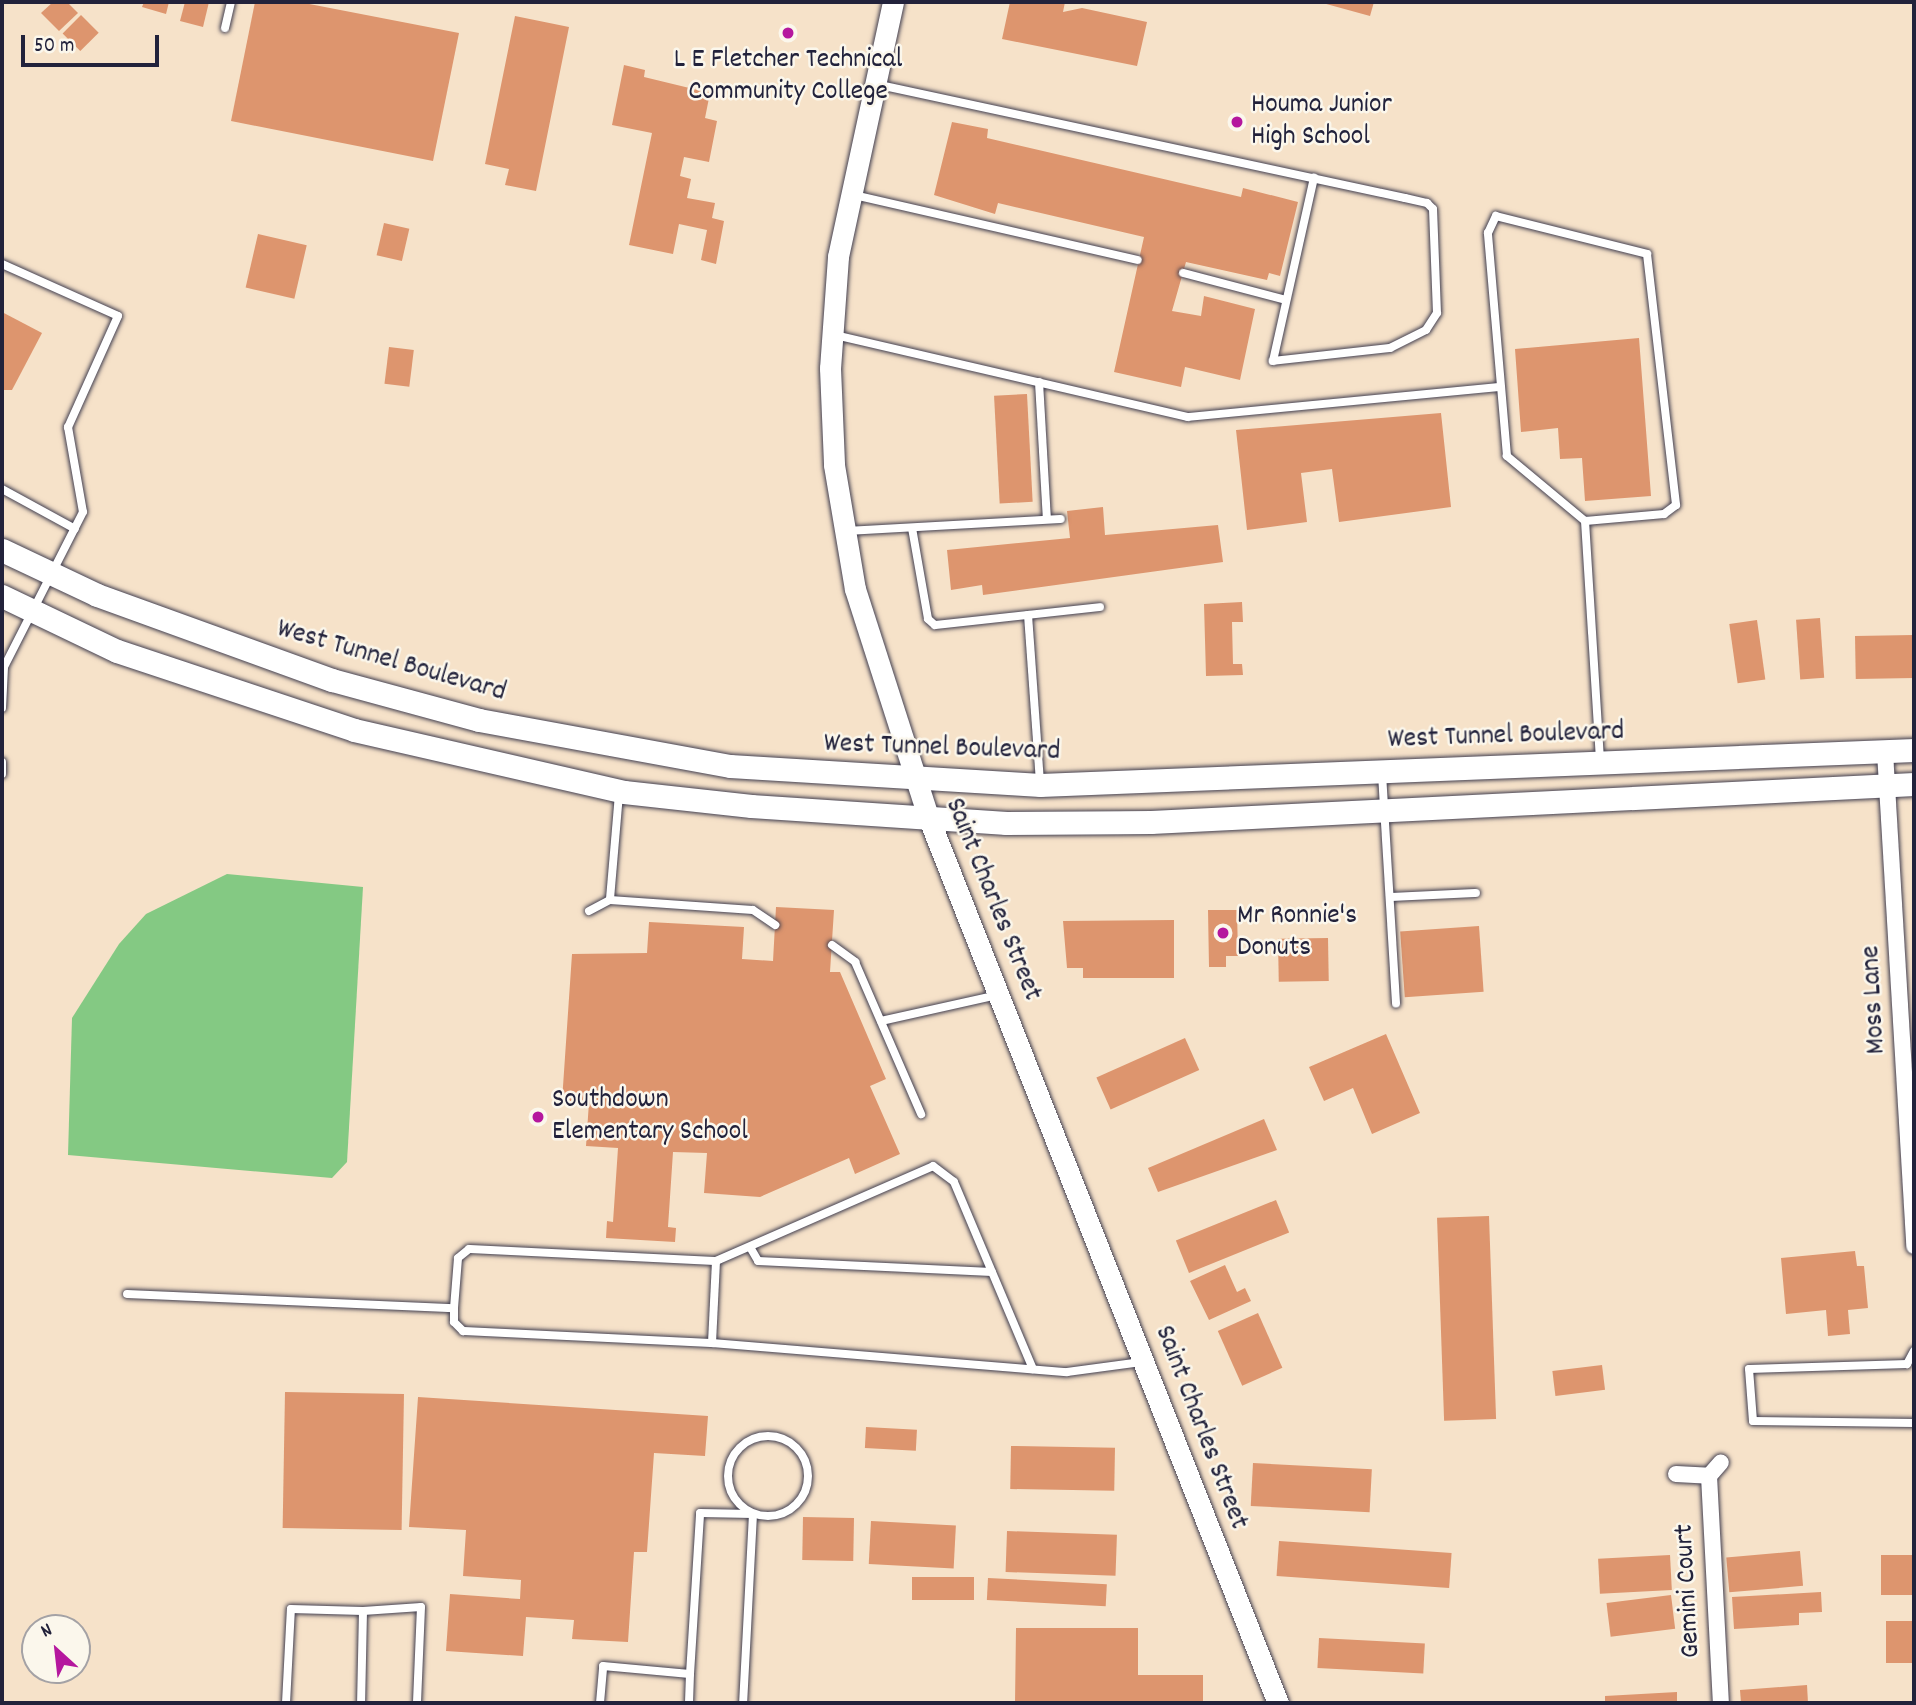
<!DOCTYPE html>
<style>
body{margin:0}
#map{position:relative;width:1916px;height:1705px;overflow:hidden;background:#f6e2c9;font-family:Dekko,sans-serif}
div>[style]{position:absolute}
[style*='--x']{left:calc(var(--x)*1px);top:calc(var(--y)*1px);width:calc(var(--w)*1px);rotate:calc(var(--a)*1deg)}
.green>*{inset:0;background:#84c983}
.building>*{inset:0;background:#dd956e;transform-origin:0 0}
.roads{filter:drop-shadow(0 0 2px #423f50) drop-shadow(0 0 2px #423f50)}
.service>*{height:8px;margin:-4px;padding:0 4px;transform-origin:4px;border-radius:4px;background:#fff}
.service>.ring{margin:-4px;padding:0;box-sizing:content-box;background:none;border:8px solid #fff;border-radius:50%}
.minor>*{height:16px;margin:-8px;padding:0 8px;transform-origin:8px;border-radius:8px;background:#fff}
.tertiary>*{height:21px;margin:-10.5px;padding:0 10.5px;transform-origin:10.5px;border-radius:10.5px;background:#fff}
.secondary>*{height:23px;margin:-11.5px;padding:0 11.5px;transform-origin:11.5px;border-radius:11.5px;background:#fff}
.dots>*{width:19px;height:19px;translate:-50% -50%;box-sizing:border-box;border:4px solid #fbf7ec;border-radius:50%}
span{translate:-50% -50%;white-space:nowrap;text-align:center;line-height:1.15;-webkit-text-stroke:5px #fbf7ec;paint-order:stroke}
.poi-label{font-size:28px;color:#22223b}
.left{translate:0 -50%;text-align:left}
.street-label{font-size:28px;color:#22223b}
.frame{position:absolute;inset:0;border:4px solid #22223b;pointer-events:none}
.north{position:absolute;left:21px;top:1614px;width:70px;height:70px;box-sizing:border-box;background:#fbf7ec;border:2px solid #a4a2a5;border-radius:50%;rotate:333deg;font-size:19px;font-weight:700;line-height:28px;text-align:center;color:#22223b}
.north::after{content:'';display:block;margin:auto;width:24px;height:32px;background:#b5179e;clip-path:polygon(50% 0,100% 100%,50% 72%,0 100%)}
.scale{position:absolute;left:21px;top:35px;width:138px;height:32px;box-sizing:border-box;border:4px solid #22223b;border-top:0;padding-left:9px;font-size:21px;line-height:24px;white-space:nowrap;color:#22223b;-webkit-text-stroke:5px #fbf7ec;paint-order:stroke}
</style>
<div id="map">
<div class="green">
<div style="clip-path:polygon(227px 874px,363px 887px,347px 1162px,332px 1178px,68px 1155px,72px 1018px,119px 944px,146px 914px)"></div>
</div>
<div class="building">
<div style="clip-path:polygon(53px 2px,67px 2px,78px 13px,59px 31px,41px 13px)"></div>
<div style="clip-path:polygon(144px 2px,169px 2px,166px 14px,142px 7px)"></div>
<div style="clip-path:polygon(185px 2px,209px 2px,203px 27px,180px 21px)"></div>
<div style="clip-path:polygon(255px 2px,299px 2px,459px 33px,433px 161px,231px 121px)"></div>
<div style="clip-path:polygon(1010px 2px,1065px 2px,1063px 12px,1082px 8px,1147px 22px,1137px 66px,1002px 39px)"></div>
<div style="clip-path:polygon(1319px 2px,1374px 2px,1370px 16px)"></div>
<div style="left:81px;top:15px;width:25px;height:26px;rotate:45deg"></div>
<div style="clip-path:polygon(515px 16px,569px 27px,536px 191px,505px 185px,509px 169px,485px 164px)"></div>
<div style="clip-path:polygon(624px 65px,645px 70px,644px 77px,710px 93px,705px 118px,717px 121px,709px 162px,684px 157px,680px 176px,691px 179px,687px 198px,715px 203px,712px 218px,724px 221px,716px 264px,701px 260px,707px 230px,679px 224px,673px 254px,629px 245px,652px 133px,612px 125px)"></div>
<div style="clip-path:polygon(952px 122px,988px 129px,987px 138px,1241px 197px,1243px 188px,1298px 202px,1280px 276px,1269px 273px,1267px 280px,1186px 262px,1172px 311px,1201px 316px,1204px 296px,1255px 309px,1240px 380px,1185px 367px,1181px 387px,1114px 372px,1144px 237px,998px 203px,995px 214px,934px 195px)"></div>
<div style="left:384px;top:223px;width:26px;height:33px;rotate:13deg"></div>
<div style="left:258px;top:234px;width:50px;height:55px;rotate:13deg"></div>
<div style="clip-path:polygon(2px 312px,42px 333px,12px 390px,2px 390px)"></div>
<div style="clip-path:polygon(1639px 338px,1651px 496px,1585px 501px,1582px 458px,1560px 459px,1558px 428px,1521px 432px,1515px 349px)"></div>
<div style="left:389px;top:347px;width:25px;height:37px;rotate:7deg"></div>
<div style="left:1027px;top:394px;width:108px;height:33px;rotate:87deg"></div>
<div style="clip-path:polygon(1441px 413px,1451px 507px,1339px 522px,1332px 469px,1301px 473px,1307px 522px,1247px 530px,1236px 430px)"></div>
<div style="clip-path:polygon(1103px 507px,1105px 535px,1218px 525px,1223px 562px,983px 595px,982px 585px,951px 590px,947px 550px,1070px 538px,1067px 511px)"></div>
<div style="clip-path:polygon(1242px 602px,1243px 622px,1232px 622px,1233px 664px,1242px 664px,1243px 675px,1206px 676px,1204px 604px)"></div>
<div style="left:1820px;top:618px;width:60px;height:24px;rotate:86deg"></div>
<div style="left:1757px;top:620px;width:60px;height:28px;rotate:82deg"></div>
<div style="left:1913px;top:635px;width:43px;height:58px;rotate:89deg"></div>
<div style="clip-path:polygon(776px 907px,834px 910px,830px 972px,840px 972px,886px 1079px,870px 1086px,900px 1154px,855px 1174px,849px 1158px,760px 1197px,704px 1193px,707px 1153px,673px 1152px,668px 1227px,676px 1228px,675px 1242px,606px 1238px,607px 1221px,613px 1222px,618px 1148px,586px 1146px,589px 1102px,562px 1101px,572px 954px,647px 953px,649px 922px,744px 927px,742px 959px,773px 961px)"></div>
<div style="clip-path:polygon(1208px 910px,1237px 910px,1238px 956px,1226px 956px,1226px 967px,1209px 967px)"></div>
<div style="clip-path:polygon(1174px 920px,1174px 978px,1083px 978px,1083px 968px,1067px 968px,1063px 921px)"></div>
<div style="left:1479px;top:926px;width:66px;height:79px;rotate:86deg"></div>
<div style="left:1328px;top:938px;width:43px;height:50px;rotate:89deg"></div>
<div style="clip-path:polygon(1386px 1034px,1420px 1113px,1372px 1134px,1353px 1088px,1324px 1101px,1309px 1067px)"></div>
<div style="left:1185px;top:1038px;width:35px;height:97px;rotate:66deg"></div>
<div style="clip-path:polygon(1264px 1119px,1277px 1150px,1158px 1192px,1148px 1168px)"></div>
<div style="left:1276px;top:1200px;width:35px;height:108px;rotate:68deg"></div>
<div style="left:1489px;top:1216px;width:203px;height:52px;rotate:88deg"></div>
<div style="clip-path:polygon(1855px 1251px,1857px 1266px,1864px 1266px,1868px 1308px,1848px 1310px,1850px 1334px,1828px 1336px,1826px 1310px,1786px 1314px,1781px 1258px)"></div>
<div style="clip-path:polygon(1225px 1265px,1237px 1292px,1245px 1288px,1251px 1301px,1209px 1320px,1190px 1281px)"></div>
<div style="left:1258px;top:1313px;width:60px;height:44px;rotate:66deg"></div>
<div style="left:1602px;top:1365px;width:25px;height:50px;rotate:83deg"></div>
<div style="left:285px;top:1392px;width:119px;height:136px;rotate:1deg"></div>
<div style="clip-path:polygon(418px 1397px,708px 1416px,705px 1456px,654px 1453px,647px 1552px,634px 1552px,628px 1642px,572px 1639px,574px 1620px,526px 1617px,523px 1656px,446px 1651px,450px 1594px,520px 1599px,521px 1580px,463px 1576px,466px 1530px,409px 1527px)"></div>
<div style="left:866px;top:1427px;width:51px;height:21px;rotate:3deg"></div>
<div style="left:1011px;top:1446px;width:104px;height:43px;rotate:1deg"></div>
<div style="left:1253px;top:1463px;width:119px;height:43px;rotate:3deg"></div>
<div style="left:803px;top:1517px;width:51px;height:43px;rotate:1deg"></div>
<div style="left:871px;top:1521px;width:85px;height:43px;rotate:3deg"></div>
<div style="left:1007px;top:1531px;width:110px;height:41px;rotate:2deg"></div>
<div style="left:1279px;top:1541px;width:173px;height:35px;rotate:4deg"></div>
<div style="left:1800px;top:1551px;width:35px;height:74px;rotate:85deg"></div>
<div style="left:1670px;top:1555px;width:35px;height:72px;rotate:87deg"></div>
<div style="left:1914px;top:1555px;width:40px;height:33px;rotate:90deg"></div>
<div style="left:912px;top:1577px;width:62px;height:23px"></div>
<div style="left:988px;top:1578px;width:119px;height:22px;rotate:3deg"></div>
<div style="clip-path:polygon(1821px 1592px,1822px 1612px,1799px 1613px,1799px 1625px,1734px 1629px,1732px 1597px)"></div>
<div style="left:1671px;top:1595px;width:34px;height:65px;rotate:83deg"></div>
<div style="left:1914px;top:1621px;width:42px;height:28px;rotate:90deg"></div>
<div style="clip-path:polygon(1016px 1628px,1138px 1628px,1138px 1675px,1203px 1675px,1203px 1703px,1015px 1703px)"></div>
<div style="left:1319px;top:1638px;width:106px;height:30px;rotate:3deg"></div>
<div style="clip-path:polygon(1807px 1685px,1808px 1703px,1741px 1703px,1740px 1690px)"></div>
<div style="clip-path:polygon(1677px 1692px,1677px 1703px,1605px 1703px,1605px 1696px)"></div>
</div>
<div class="roads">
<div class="service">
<div style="--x:225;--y:28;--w:27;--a:-77"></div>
<div style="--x:875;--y:84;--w:542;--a:12.14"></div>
<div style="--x:1405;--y:198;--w:23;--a:13"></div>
<div style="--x:1427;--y:203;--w:8;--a:45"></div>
<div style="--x:1433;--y:209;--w:104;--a:87.8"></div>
<div style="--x:1437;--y:313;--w:20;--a:123"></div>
<div style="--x:1426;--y:330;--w:40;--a:153.4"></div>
<div style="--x:1390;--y:348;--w:118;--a:173.7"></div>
<div style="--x:1273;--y:361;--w:188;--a:-77.4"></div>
<div style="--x:854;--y:195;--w:291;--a:12.9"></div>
<div style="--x:1496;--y:216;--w:156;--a:14.1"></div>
<div style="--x:1647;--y:254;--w:253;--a:83.4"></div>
<div style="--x:1676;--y:505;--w:15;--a:143"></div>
<div style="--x:1664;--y:514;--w:79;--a:174.9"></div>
<div style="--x:1585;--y:521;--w:102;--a:-140.2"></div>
<div style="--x:1507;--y:456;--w:224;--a:-94.9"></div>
<div style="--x:1488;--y:233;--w:19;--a:-65"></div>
<div style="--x:2;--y:264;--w:127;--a:24.1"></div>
<div style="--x:118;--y:316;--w:122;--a:114.2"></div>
<div style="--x:68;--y:427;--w:86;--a:80"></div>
<div style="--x:83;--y:512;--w:174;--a:117"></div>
<div style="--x:4;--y:667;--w:41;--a:92.8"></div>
<div style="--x:1183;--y:273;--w:106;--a:14.7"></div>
<div style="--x:835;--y:335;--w:362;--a:13.1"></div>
<div style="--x:1188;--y:417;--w:311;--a:-5.5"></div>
<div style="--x:1039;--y:382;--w:137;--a:86.7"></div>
<div style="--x:2;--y:489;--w:83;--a:28.7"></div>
<div style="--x:1585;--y:521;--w:239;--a:86.4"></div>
<div style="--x:912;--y:528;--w:92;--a:80"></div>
<div style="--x:928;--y:619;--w:9;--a:41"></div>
<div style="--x:935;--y:625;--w:166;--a:-6.2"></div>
<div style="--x:846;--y:531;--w:215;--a:-3.2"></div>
<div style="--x:1028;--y:615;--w:168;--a:85.9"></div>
<div style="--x:2;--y:762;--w:12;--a:90"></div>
<div style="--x:1382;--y:774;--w:230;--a:86.5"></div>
<div style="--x:619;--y:794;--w:106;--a:94.9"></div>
<div style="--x:610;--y:900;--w:143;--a:4"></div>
<div style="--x:753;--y:910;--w:27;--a:34"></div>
<div style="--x:1390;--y:897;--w:86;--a:-2.7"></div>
<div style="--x:589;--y:911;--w:24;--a:-28"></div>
<div style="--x:832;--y:945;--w:29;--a:36"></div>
<div style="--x:855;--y:962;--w:166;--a:66.5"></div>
<div style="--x:881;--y:1021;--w:119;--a:-12.6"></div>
<div style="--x:750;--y:1247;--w:16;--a:60"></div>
<div style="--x:758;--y:1261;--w:234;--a:2.7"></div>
<div style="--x:127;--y:1294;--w:327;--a:2.5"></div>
<div style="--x:454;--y:1308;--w:14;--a:90"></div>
<div style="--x:454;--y:1322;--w:13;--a:45"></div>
<div style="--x:463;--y:1331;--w:249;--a:2.8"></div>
<div style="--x:712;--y:1343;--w:356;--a:4.7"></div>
<div style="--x:1067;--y:1372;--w:75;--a:-7.7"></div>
<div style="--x:454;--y:1308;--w:50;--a:-85.4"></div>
<div style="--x:458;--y:1258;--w:14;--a:-39"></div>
<div style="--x:469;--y:1249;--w:247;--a:2.8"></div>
<div style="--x:712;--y:1343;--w:82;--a:-87.2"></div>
<div style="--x:716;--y:1261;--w:237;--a:-23.6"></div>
<div style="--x:933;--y:1166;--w:26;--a:37"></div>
<div style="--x:954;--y:1182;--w:203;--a:67.1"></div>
<div style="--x:1914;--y:1351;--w:15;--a:118"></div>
<div style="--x:1907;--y:1364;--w:158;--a:178.2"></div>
<div style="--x:1749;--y:1369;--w:52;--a:85.6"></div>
<div style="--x:1753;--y:1421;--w:161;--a:0.7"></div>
<div class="ring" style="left:728px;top:1436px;width:72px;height:72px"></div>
<div style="--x:363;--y:1611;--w:58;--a:-3.9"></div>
<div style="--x:421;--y:1607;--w:96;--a:92.4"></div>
<div style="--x:690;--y:1674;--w:161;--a:-86.4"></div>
<div style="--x:700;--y:1513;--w:53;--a:1.1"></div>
<div style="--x:753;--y:1514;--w:189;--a:93"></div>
<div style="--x:286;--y:1703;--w:94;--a:-87"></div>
<div style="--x:291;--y:1609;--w:72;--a:1.6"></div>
<div style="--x:363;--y:1611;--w:92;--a:91.2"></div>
<div style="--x:600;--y:1703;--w:37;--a:-85"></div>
<div style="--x:603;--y:1666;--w:87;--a:5.3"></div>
<div style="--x:690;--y:1674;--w:29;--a:92"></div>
</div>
<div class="minor">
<div style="--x:1885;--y:752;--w:495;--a:86.6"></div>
<div style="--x:1676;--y:1474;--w:33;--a:3"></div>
<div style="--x:1709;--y:1476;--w:18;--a:-49"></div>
<div style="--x:1709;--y:1476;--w:227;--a:87"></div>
</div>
<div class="tertiary">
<div style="--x:893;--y:2;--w:261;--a:102.2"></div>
<div style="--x:838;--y:257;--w:111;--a:94.1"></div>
<div style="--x:830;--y:368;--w:97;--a:87.6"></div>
<div style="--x:834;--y:465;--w:126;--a:80.4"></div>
<div style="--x:855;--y:589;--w:242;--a:72.2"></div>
<div style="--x:929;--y:819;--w:950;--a:68.46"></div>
</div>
<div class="secondary">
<div style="--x:2;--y:550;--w:105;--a:25.3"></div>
<div style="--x:97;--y:595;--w:250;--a:19.9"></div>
<div style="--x:332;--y:680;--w:152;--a:15.2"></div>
<div style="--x:479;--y:720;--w:255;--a:10.4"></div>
<div style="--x:730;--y:766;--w:311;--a:3.5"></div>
<div style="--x:1040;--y:785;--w:875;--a:-2.29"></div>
<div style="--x:2;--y:596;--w:127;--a:25.6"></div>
<div style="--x:117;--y:651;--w:250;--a:18.4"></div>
<div style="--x:354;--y:730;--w:277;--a:12.9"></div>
<div style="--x:624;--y:792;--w:128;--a:6.3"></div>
<div style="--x:751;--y:806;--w:256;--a:3.8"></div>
<div style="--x:1006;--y:823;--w:145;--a:-0.4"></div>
<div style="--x:1151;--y:822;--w:764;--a:-2.85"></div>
</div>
</div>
<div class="dots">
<div style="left:788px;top:33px;background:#b5179e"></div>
<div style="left:1237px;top:122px;background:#b5179e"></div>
<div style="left:1223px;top:933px;background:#b5179e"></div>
<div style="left:538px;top:1117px;background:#b5179e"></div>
</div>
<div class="poi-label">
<span style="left:788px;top:77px">L E Fletcher Technical<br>Community College</span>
<span class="left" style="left:1251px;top:122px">Houma Junior<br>High School</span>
<span class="left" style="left:1237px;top:933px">Mr Ronnie's<br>Donuts</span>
<span class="left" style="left:552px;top:1117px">Southdown<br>Elementary School</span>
</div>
<div class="street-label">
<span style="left:391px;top:662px;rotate:16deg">West Tunnel Boulevard</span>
<span style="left:1506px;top:737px;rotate:-2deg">West Tunnel Boulevard</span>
<span style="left:942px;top:749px;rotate:2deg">West Tunnel Boulevard</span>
<span style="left:992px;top:900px;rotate:68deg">Saint Charles Street</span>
<span style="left:1875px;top:1000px;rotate:-93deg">Moss Lane</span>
<span style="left:1200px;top:1428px;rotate:69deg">Saint Charles Street</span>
<span style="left:1689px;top:1591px;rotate:-93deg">Gemini Court</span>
</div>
<div class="frame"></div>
<div class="north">N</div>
<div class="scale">50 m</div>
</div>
